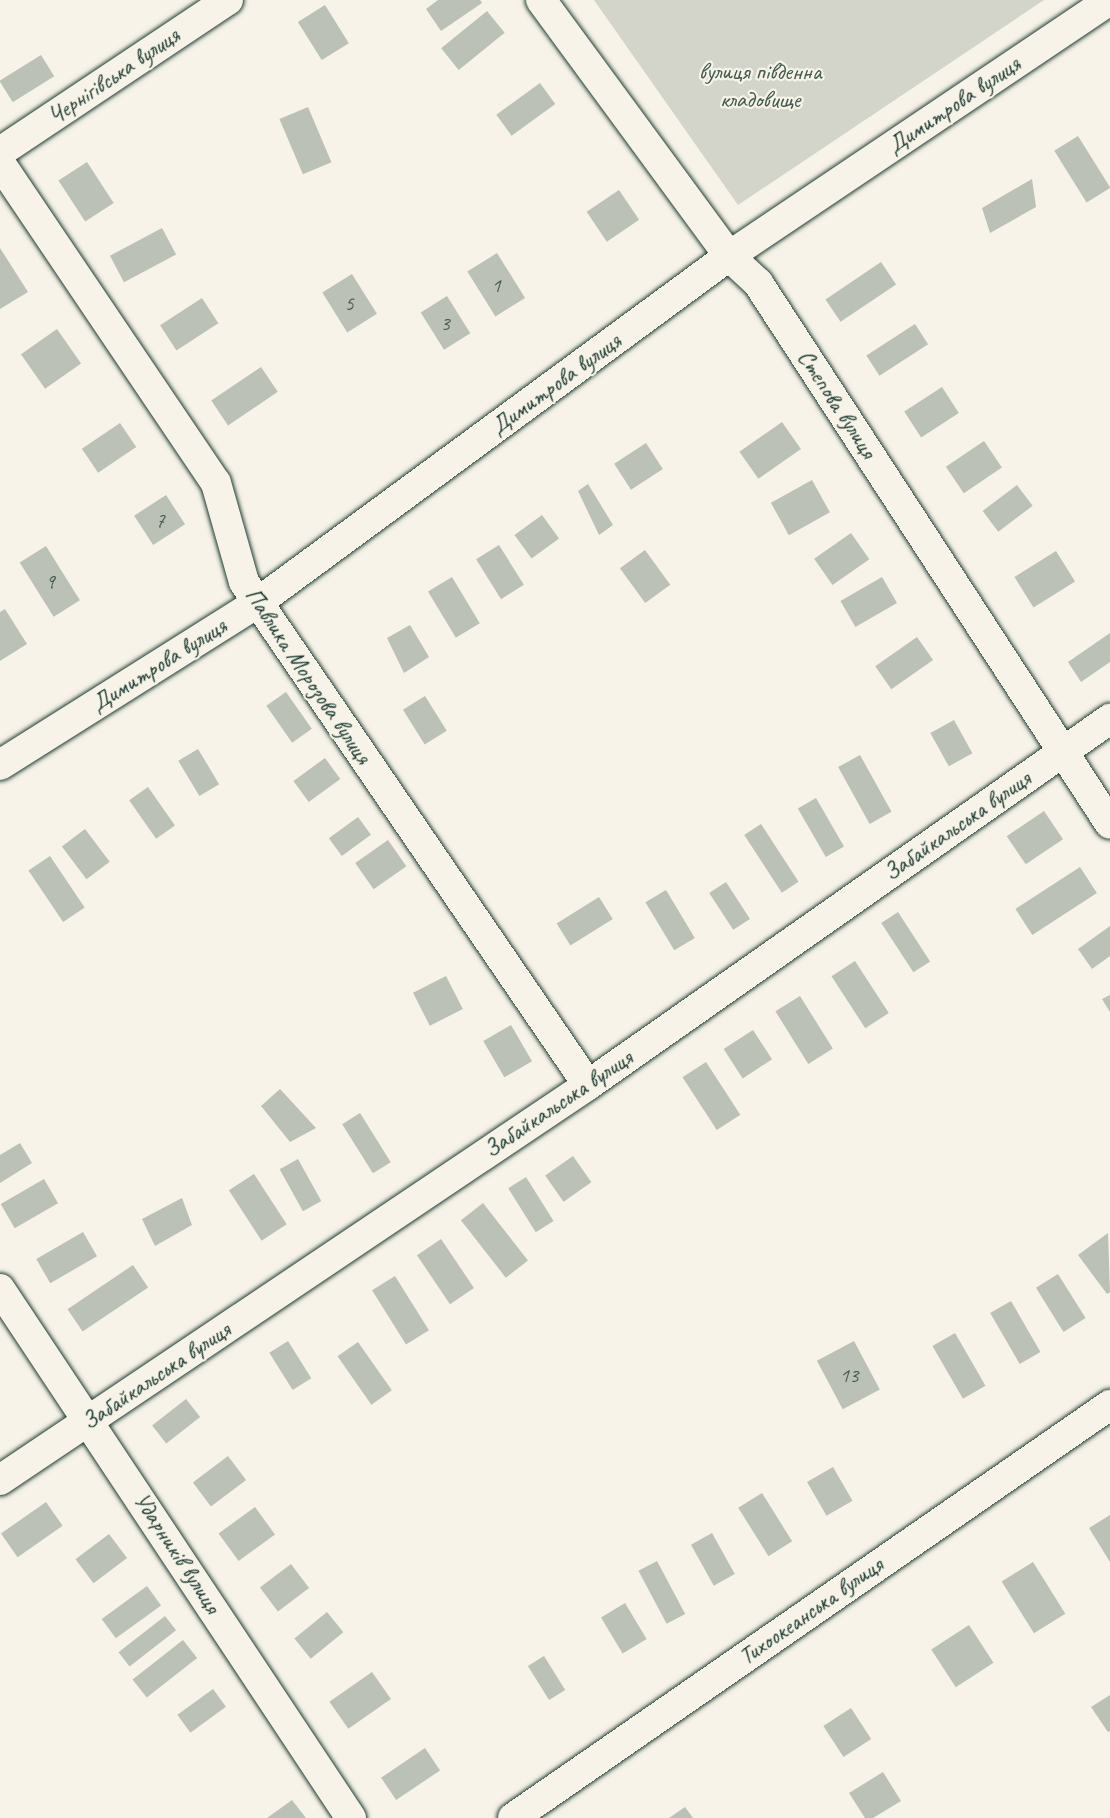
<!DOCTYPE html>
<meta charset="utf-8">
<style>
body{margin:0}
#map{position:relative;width:1110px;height:1818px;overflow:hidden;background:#f7f3e8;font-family:Caveat,sans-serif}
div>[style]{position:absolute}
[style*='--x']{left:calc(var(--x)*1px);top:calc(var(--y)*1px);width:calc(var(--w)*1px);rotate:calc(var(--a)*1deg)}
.green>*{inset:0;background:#d3d5ca}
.building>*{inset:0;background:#bbc1b6;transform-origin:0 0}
.roads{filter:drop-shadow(0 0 2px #1f3d34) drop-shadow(0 0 2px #1f3d34)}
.street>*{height:30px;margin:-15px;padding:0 15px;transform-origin:15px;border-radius:15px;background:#f7f3e8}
span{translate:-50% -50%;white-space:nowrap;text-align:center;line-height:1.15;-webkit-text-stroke:4.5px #f7f3e8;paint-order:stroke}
.number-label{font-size:21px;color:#465e54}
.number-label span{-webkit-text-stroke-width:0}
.park-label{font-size:24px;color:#435b52}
.street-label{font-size:24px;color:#1f3d34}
</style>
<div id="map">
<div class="green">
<div style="clip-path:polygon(594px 0,1044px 0,738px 205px)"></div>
</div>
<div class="building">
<div style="clip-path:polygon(438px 0,480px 0,482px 3px,441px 31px,426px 9px)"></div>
<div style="left:325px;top:5px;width:45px;height:32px;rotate:58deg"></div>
<div style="left:487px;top:11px;width:28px;height:59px;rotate:51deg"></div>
<div style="left:41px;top:55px;width:25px;height:49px;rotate:58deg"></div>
<div style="left:540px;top:83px;width:26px;height:54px;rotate:54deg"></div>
<div style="left:308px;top:107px;width:60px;height:31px;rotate:67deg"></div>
<div style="left:1078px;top:136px;width:61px;height:28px;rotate:58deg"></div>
<div style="left:87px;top:162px;width:49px;height:34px;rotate:57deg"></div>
<div style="clip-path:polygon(1032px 179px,1036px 207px,990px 233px,982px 208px)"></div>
<div style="left:619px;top:190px;width:36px;height:39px;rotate:56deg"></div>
<div style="left:162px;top:228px;width:30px;height:59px;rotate:62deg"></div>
<div style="clip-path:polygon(0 248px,28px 292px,0 309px)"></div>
<div style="left:497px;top:253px;width:53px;height:35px;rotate:58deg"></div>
<div style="left:881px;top:262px;width:27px;height:67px;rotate:56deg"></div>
<div style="left:352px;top:274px;width:47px;height:35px;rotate:58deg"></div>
<div style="left:447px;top:296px;width:44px;height:31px;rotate:58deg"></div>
<div style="left:202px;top:298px;width:30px;height:50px;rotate:57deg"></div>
<div style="left:915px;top:324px;width:24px;height:58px;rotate:57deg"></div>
<div style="left:57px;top:329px;width:42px;height:44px;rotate:55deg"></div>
<div style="left:261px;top:367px;width:30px;height:60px;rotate:56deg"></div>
<div style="left:942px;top:387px;width:31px;height:45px;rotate:57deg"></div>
<div style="left:782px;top:422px;width:33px;height:52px;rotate:55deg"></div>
<div style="left:120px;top:423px;width:29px;height:46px;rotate:56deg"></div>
<div style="left:984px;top:441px;width:32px;height:46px;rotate:56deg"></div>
<div style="left:646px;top:443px;width:31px;height:38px;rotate:57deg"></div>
<div style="left:812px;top:480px;width:37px;height:47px;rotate:61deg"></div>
<div style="clip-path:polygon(588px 484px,613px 525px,599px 535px,578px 491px)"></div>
<div style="left:1017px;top:485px;width:26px;height:43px;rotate:53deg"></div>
<div style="left:166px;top:495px;width:35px;height:38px;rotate:57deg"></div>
<div style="left:542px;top:515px;width:29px;height:34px;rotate:54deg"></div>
<div style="left:851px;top:533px;width:32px;height:45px;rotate:55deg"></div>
<div style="left:499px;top:545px;width:47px;height:27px;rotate:58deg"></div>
<div style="left:46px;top:546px;width:64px;height:31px;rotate:58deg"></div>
<div style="left:645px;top:550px;width:43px;height:31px;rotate:54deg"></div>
<div style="left:1056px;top:551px;width:36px;height:49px;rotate:58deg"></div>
<div style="left:452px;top:577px;width:54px;height:28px;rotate:59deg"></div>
<div style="left:882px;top:577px;width:30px;height:48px;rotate:60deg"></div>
<div style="clip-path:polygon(5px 609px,27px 644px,0 661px,0 612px)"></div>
<div style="clip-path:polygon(410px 625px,429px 657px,404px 673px,387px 638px)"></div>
<div style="clip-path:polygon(1110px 633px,1110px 662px,1081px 682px,1068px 662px)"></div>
<div style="left:917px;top:637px;width:28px;height:51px;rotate:55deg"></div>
<div style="left:286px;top:692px;width:45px;height:24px;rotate:55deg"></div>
<div style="left:425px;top:696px;width:41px;height:26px;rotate:58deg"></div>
<div style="left:954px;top:720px;width:38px;height:27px;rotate:61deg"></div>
<div style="left:198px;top:749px;width:41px;height:23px;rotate:59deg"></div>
<div style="left:860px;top:755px;width:65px;height:25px;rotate:61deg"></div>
<div style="left:325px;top:758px;width:26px;height:39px;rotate:54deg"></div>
<div style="left:148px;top:787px;width:47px;height:23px;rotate:55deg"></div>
<div style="left:816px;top:798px;width:56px;height:21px;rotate:60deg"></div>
<div style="left:1044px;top:811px;width:34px;height:45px;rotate:56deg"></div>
<div style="left:358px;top:817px;width:22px;height:36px;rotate:54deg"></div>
<div style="left:761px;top:824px;width:69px;height:20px;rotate:57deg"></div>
<div style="left:85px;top:829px;width:41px;height:29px;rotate:53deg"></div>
<div style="left:388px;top:840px;width:32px;height:40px;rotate:55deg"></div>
<div style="left:50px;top:856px;width:62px;height:26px;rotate:56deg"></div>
<div style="left:1080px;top:867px;width:31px;height:77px;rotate:57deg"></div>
<div style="left:726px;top:882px;width:44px;height:20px;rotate:57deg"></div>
<div style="left:666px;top:890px;width:56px;height:24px;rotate:59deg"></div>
<div style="left:599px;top:897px;width:26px;height:50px;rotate:58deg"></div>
<div style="left:898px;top:912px;width:59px;height:20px;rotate:57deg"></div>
<div style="clip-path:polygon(1110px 926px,1110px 956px,1092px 969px,1078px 949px)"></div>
<div style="left:855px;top:961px;width:62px;height:28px;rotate:57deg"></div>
<div style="left:446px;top:976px;width:37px;height:37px;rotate:63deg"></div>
<div style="clip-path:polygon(1110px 995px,1110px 1012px,1102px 999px)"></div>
<div style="left:800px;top:996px;width:62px;height:29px;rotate:58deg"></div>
<div style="left:511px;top:1025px;width:42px;height:32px;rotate:60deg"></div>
<div style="left:753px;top:1030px;width:35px;height:35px;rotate:57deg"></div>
<div style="left:706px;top:1062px;width:63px;height:28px;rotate:57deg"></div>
<div style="clip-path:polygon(280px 1089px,316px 1128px,290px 1142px,261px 1106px)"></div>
<div style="left:360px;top:1113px;width:58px;height:21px;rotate:58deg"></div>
<div style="clip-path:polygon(20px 1143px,32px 1163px,0 1183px,0 1155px)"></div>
<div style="left:573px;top:1156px;width:32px;height:34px;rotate:55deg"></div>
<div style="left:298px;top:1159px;width:48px;height:21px;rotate:61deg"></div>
<div style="left:254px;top:1174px;width:60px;height:30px;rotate:57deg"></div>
<div style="left:526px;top:1177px;width:52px;height:21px;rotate:58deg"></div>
<div style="left:44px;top:1179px;width:28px;height:50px;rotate:60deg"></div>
<div style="clip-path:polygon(182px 1198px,192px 1225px,155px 1246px,142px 1219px)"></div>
<div style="left:483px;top:1203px;width:73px;height:28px;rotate:52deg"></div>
<div style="left:83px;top:1232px;width:28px;height:54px;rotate:60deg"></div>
<div style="clip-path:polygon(1108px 1233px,1110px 1292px,1107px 1294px,1078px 1255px)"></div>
<div style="left:441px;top:1239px;width:59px;height:29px;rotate:56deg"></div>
<div style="left:133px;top:1265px;width:27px;height:79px;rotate:56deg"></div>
<div style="left:1058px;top:1274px;width:52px;height:26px;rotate:58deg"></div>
<div style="left:395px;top:1276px;width:64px;height:27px;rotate:58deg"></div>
<div style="left:1011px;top:1301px;width:59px;height:24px;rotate:60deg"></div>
<div style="left:955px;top:1333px;width:61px;height:26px;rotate:60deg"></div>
<div style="left:288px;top:1341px;width:44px;height:22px;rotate:58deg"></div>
<div style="left:854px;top:1341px;width:55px;height:42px;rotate:62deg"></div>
<div style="left:358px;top:1342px;width:59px;height:25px;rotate:55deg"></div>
<div style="left:186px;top:1399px;width:23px;height:43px;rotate:52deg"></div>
<div style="left:228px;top:1456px;width:30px;height:44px;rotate:53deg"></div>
<div style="left:833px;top:1467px;width:39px;height:30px;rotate:60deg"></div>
<div style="left:762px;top:1493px;width:57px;height:28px;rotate:58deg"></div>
<div style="left:46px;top:1502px;width:29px;height:55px;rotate:55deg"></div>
<div style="left:255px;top:1507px;width:34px;height:45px;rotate:54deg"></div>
<div style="clip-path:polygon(1110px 1515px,1110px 1562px,1089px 1528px)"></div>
<div style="left:712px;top:1533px;width:47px;height:24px;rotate:61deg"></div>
<div style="left:109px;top:1534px;width:30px;height:42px;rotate:53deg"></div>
<div style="left:657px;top:1561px;width:60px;height:21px;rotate:62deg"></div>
<div style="left:1033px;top:1562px;width:61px;height:37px;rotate:58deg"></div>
<div style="left:291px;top:1564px;width:30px;height:39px;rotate:53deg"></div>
<div style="left:147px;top:1586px;width:24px;height:56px;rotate:54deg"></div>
<div style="left:625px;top:1603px;width:42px;height:28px;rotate:59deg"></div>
<div style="left:327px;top:1612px;width:26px;height:42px;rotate:51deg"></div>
<div style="left:165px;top:1616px;width:18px;height:59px;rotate:52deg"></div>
<div style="left:969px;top:1625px;width:45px;height:45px;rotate:57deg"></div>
<div style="left:183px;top:1640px;width:23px;height:64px;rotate:52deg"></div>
<div style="left:544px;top:1656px;width:40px;height:19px;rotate:58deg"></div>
<div style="left:372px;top:1672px;width:33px;height:52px;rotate:55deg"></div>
<div style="left:213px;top:1689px;width:22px;height:44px;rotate:54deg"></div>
<div style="clip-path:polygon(1110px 1695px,1110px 1731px,1108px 1732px,1091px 1707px)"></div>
<div style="left:851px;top:1708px;width:37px;height:33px;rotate:57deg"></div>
<div style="left:425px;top:1748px;width:27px;height:53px;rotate:56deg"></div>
<div style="clip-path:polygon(883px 1772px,901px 1801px,873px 1818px,865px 1818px,849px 1793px)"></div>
<div style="clip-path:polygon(292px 1800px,306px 1818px,267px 1818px)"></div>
<div style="clip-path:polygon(685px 1807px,693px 1818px,669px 1818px)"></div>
</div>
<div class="roads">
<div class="street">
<div style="--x:541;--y:0;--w:318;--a:53.7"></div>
<div style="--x:729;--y:256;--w:40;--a:43"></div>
<div style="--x:758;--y:283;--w:645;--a:56.95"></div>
<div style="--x:0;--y:152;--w:274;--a:-33.7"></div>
<div style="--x:0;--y:163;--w:386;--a:56"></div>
<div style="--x:216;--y:483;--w:103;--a:74.2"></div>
<div style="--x:244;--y:582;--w:609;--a:55.63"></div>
<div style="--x:0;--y:765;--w:304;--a:-32.2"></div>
<div style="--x:257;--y:603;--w:586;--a:-36.32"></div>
<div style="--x:729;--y:256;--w:459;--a:-33.9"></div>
<div style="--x:0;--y:1289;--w:635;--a:56.44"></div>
<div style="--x:0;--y:1480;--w:708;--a:-33.89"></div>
<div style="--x:588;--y:1085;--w:638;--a:-35.04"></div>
<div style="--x:513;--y:1818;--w:726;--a:-34.68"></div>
</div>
</div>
<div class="number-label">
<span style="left:496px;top:285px">1</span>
<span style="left:349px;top:303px">5</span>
<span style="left:445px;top:323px">3</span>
<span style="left:160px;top:520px">7</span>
<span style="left:50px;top:581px">9</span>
<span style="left:849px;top:1375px">13</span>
</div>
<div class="park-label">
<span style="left:760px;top:86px">вулиця південна<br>кладовище</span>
</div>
<div class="street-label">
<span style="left:114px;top:76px;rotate:-34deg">Чернігівська вулиця</span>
<span style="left:954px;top:105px;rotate:-34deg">Димитрова вулиця</span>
<span style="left:556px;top:384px;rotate:-36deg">Димитрова вулиця</span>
<span style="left:837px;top:404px;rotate:57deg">Степова вулиця</span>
<span style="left:159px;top:665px;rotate:-32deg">Димитрова вулиця</span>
<span style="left:308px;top:676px;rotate:56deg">Павлика Морозова вулиця</span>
<span style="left:957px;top:826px;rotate:-35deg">Забайкальська вулиця</span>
<span style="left:558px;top:1104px;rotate:-34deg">Забайкальська вулиця</span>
<span style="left:156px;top:1376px;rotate:-34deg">Забайкальська вулиця</span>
<span style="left:177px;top:1553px;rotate:57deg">Ударників вулиця</span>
<span style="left:811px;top:1611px;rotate:-35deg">Тихоокеанська вулиця</span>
</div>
</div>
